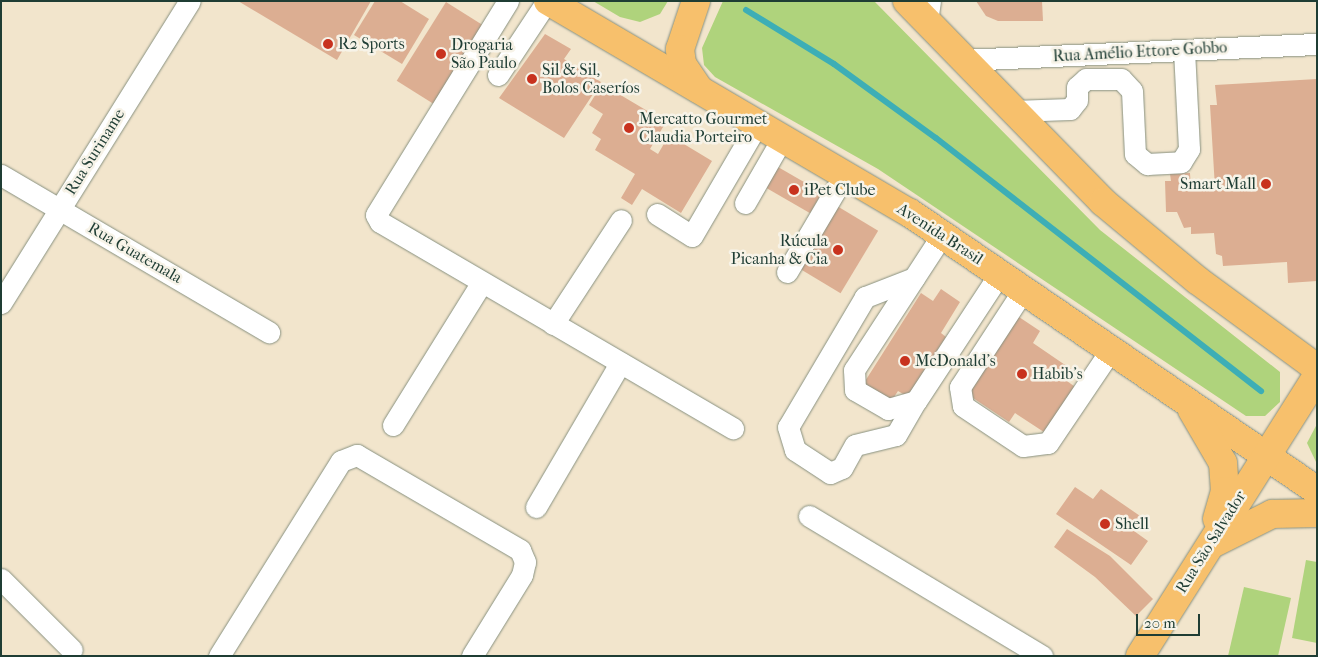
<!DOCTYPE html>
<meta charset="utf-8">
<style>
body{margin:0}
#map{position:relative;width:1318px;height:657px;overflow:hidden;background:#f2e5cc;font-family:"IM FELL French Canon",serif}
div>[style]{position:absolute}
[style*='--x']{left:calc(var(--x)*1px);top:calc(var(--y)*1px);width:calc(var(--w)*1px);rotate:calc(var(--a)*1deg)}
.green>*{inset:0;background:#afd37c}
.stream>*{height:6px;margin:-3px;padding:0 3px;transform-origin:3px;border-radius:3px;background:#3daeb6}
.building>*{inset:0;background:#dcae92;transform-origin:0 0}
.roads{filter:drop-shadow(0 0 1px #889180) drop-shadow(0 0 1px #889180)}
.minor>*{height:21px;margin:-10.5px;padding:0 10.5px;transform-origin:10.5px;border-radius:10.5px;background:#fff}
.major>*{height:28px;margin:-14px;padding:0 14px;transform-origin:14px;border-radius:14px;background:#f7c06c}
.dots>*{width:14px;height:14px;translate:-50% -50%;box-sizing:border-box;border:2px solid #f7f3e8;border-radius:50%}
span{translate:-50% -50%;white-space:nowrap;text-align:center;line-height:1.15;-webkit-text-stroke:5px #f7f3e8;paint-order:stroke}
.poi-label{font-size:16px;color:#1f3d34}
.left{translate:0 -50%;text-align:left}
.right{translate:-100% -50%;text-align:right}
.street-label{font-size:16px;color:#1f3d34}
.frame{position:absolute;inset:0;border:2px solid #1f3d34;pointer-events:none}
.scale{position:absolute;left:1136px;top:614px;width:64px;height:22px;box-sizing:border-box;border:2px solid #1f3d34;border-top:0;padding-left:6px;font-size:15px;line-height:18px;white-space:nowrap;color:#1f3d34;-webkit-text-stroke:4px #f7f3e8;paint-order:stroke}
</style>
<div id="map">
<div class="green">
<div style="clip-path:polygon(593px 1px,668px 1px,660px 14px,640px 22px,620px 17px)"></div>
<div style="clip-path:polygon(723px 1px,874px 1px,1100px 230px,1280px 372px,1280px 402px,1265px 416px,1246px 416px,878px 169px,715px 77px,704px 65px,702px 48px)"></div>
<div style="clip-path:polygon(1317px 424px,1317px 464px,1307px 443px)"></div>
<div style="clip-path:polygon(1306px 560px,1317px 562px,1317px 643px,1292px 638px)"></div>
<div style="clip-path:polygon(1244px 587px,1291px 598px,1278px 656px,1228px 656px)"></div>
</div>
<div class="stream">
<div style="--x:746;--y:10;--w:103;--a:31.5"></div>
<div style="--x:834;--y:64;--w:126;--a:36"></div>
<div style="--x:936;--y:138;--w:412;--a:37.9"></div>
</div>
<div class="building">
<div style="clip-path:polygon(238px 1px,371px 1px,337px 60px)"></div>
<div style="clip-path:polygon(375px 1px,400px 1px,429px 19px,402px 64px,354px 35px)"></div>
<div style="clip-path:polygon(976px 1px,1042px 1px,1043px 21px,998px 21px,986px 16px)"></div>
<div style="left:446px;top:2px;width:46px;height:93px;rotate:32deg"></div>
<div style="clip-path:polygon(545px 34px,571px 49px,564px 59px,601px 82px,564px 138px,499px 98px)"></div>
<div style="clip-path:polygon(1317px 79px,1317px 281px,1288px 283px,1287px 262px,1223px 266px,1222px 256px,1216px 254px,1214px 233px,1191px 234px,1191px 227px,1184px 228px,1177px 212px,1166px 212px,1165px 181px,1171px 181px,1170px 174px,1190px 173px,1191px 189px,1215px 188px,1210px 105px,1217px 105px,1215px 85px)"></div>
<div style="clip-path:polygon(602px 84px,666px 122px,650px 149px,658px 154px,669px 135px,712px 161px,681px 213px,642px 189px,632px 205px,621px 198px,635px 174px,595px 150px,601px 139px,592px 133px,603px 114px,589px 105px)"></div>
<div style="left:778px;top:167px;width:51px;height:24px;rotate:30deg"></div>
<div style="left:837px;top:206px;width:48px;height:73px;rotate:31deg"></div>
<div style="clip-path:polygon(941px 289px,960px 302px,941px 333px,946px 337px,908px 397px,898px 391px,890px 403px,862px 386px,921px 293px,933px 301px)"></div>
<div style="clip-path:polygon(1016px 315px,1040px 331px,1033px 343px,1071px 369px,1064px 379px,1081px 391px,1050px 436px,1015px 413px,1009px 422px,964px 392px)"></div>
<div style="clip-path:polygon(1075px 487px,1093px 499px,1101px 489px,1143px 518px,1134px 531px,1148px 541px,1131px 565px,1056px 514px)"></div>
<div style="clip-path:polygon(1067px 529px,1110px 556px,1153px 599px,1136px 616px,1095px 577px,1054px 547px)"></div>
</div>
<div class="roads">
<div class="minor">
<div style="--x:508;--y:1;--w:251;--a:121.7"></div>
<div style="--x:376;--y:215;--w:8;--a:60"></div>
<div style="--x:380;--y:222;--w:409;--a:30.3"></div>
<div style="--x:927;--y:22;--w:21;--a:-82"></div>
<div style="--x:963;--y:60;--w:354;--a:-2.6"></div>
<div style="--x:498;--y:75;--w:89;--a:-56.5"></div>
<div style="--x:1013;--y:111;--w:57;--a:-2"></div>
<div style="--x:1070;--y:109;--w:11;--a:-52"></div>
<div style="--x:1077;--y:100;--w:13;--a:-90"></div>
<div style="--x:1077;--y:87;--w:12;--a:-42"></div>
<div style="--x:1086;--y:79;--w:35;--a:0"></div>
<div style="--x:1121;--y:79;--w:16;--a:47"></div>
<div style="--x:1132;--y:91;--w:63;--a:87.3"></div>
<div style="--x:1135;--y:154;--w:16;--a:40"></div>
<div style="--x:1147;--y:164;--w:34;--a:-3"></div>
<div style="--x:1181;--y:162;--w:15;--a:-58"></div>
<div style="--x:1189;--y:149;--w:99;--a:-92.9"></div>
<div style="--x:1;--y:175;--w:311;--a:30.4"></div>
<div style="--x:745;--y:203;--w:76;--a:-60.1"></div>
<div style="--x:657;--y:214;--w:41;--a:32.2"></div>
<div style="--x:692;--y:236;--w:131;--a:-59.7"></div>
<div style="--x:942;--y:235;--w:161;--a:123.1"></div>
<div style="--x:854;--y:370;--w:20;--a:87"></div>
<div style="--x:855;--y:390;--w:38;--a:30"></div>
<div style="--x:888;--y:409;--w:29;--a:-16"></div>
<div style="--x:916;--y:401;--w:153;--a:-56.7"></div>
<div style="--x:787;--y:272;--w:114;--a:-59.4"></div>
<div style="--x:914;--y:278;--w:53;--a:158.8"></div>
<div style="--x:865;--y:297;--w:151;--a:120.6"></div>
<div style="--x:788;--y:427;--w:24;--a:73"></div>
<div style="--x:795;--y:450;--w:42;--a:33.3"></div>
<div style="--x:830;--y:473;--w:13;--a:-23"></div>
<div style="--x:842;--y:468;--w:26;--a:-61"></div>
<div style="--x:855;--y:445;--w:42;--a:-13.7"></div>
<div style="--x:896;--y:435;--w:39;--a:-60"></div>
<div style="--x:1024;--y:289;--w:117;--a:123.1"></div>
<div style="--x:960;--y:387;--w:19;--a:81"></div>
<div style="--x:963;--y:406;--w:72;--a:33.7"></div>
<div style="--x:1023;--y:446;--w:25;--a:-7"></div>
<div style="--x:1048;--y:443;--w:115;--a:-56"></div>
<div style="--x:1;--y:303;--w:356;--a:-58"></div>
<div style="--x:553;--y:324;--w:124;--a:-56.8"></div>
<div style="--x:393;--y:425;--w:168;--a:-58.1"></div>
<div style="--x:536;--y:507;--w:167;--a:-59.7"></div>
<div style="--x:809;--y:516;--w:272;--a:31"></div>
<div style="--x:1;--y:579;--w:100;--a:45"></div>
<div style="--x:219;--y:656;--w:230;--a:-58"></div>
<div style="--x:341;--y:461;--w:17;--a:-21"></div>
<div style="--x:357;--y:455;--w:189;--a:30.2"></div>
<div style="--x:520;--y:550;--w:13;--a:67"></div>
<div style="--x:525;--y:562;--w:13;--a:103"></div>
<div style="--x:522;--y:575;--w:95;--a:121.7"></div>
</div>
<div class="major">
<div style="--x:548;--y:1;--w:420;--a:30.4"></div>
<div style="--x:910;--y:213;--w:493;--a:34.3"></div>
<div style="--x:696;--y:1;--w:51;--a:108.4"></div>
<div style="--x:680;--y:49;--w:15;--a:82"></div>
<div style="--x:682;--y:64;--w:30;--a:56"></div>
<div style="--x:907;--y:1;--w:281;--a:45.7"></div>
<div style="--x:1103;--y:202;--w:122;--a:39.7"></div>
<div style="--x:1197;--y:280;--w:149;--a:36.3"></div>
<div style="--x:1192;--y:410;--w:61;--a:59.7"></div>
<div style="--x:1223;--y:463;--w:28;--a:86"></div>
<div style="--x:1225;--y:491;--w:29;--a:106"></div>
<div style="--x:1214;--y:543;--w:65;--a:-26.6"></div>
<div style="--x:1272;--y:514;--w:45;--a:-1.3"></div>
<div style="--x:1140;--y:656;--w:331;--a:-57.7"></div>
</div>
</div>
<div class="dots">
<div style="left:328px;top:44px;background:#c8321e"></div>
<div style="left:441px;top:54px;background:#c8321e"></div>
<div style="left:532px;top:79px;background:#c8321e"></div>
<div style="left:629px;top:128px;background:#c8321e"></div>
<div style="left:1266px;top:184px;background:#c8321e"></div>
<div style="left:794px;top:190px;background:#c8321e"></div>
<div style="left:838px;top:250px;background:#c8321e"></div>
<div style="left:905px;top:361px;background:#c8321e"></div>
<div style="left:1022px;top:374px;background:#c8321e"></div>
<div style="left:1105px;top:524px;background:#c8321e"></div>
</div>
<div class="poi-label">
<span class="left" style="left:338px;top:44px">R2 Sports</span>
<span class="left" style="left:451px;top:54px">Drogaria<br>São Paulo</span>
<span class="left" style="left:542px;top:79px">Sil &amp; Sil,<br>Bolos Caseríos</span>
<span class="left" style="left:639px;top:128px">Mercatto Gourmet<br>Claudia Porteiro</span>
<span class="right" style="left:1256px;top:184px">Smart Mall</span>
<span class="left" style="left:804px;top:190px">iPet Clube</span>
<span class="right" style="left:828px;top:250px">Rúcula<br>Picanha &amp; Cia</span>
<span class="left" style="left:915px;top:361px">McDonald's</span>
<span class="left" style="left:1032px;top:374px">Habib's</span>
<span class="left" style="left:1115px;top:524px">Shell</span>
</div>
<div class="street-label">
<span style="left:1140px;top:52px;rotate:-3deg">Rua Amélio Ettore Gobbo</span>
<span style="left:95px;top:152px;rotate:-58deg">Rua Suriname</span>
<span style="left:940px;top:234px;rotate:33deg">Avenida Brasil</span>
<span style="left:135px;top:253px;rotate:30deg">Rua Guatemala</span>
<span style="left:1211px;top:542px;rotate:-58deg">Rua São Salvador</span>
</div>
<div class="frame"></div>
<div class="scale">20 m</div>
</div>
